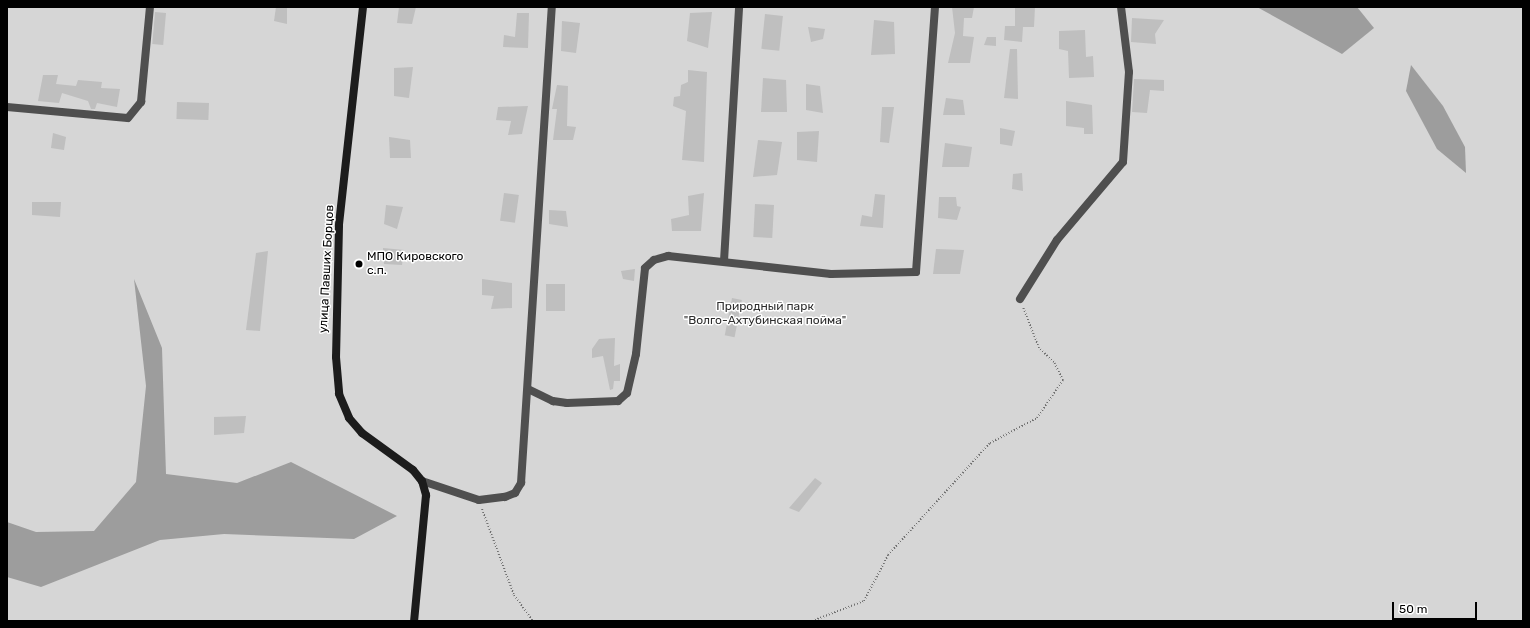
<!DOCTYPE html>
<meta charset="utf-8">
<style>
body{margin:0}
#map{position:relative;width:1530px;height:628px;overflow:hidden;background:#fff;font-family:Rubik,sans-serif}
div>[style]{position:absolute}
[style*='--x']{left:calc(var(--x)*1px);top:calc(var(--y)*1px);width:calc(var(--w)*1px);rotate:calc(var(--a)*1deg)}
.green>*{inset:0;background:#d6d6d6;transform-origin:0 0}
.water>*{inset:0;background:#9d9d9d}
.building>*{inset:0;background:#bfbfbf;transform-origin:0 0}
.path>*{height:2px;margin-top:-1px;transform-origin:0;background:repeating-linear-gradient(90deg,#717171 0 1px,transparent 0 3px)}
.street>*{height:8px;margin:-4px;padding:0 4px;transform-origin:4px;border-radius:4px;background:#4f4f4f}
.secondary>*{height:8px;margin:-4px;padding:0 4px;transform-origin:4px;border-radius:4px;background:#1c1c1c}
.dots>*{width:11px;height:11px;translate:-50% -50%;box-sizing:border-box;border:2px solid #fff;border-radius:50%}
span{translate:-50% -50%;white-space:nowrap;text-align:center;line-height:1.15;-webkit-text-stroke:3px #fff;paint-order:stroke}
.poi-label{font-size:12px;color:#000}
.left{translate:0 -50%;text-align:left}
.street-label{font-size:12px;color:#000}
.park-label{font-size:12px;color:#2d2d2d}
.frame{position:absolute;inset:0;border:8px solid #000;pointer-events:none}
.scale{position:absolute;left:1392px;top:602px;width:85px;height:18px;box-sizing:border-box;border:2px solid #000;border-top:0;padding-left:5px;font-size:12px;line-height:14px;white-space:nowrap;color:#000;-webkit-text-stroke:3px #fff;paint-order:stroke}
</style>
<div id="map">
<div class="green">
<div style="left:7px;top:7px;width:1516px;height:614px"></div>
</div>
<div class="water">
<div style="clip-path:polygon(1257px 7px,1357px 7px,1374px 28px,1342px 54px)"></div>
<div style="clip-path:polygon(1411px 65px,1443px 106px,1465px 147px,1466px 173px,1437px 149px,1406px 91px)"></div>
<div style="clip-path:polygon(134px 279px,162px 348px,166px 474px,237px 483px,291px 462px,397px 516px,354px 539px,224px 534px,160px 540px,41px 587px,7px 577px,7px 522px,36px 532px,94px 531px,136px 482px,146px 386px)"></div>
</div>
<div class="building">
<div style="clip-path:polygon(276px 7px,287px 7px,287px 24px,274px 21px)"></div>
<div style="clip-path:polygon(399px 7px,416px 7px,412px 24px,397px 23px)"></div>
<div style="clip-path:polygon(952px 7px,974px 7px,972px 18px,964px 18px,963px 36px,974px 37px,970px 63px,948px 63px,955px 33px)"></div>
<div style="clip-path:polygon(1015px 7px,1035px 7px,1034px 27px,1023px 27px,1022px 42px,1004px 40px,1005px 26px,1015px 26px)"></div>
<div style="clip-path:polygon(712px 12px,708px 48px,687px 41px,690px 13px)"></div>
<div style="left:166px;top:13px;width:32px;height:11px;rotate:95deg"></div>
<div style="clip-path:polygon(517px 13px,529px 13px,528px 48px,503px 47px,504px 35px,515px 37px)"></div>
<div style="left:765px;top:14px;width:18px;height:35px;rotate:6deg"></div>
<div style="clip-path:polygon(1132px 18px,1164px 20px,1155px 34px,1156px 44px,1131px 42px)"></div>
<div style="clip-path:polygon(874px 20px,894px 22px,895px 54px,871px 55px)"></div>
<div style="clip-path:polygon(562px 21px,580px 23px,576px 53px,561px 51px)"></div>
<div style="clip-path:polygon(808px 27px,825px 29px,823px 39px,811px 42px)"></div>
<div style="clip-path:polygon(1085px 30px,1086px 57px,1093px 56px,1094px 77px,1069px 78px,1068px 51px,1059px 49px,1059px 31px)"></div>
<div style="clip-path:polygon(987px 37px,996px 37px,996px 46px,984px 45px)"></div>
<div style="clip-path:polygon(1010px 49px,1017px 49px,1018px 99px,1004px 98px)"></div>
<div style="clip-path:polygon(413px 67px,409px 98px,394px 96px,394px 68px)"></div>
<div style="clip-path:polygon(688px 70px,707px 72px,704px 162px,682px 160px,686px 111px,673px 106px,674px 97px,680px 96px,681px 85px,688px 82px)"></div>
<div style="clip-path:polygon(43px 75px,58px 75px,56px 84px,76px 86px,78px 80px,102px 82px,101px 88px,120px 89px,117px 107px,97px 103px,95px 109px,91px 109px,88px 101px,62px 93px,59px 103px,38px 101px)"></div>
<div style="clip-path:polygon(763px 78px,786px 80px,787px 112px,761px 112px)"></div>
<div style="clip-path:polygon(1134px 79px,1164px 80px,1164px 91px,1150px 90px,1147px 113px,1132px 112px)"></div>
<div style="clip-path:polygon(806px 84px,820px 86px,823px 113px,806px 110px)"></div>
<div style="clip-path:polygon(557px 85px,568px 86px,567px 126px,576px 127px,573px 140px,553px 140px,557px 109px,552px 109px)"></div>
<div style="clip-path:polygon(946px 98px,963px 100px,965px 115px,943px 115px)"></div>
<div style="clip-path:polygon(1066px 101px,1092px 105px,1093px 134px,1084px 134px,1084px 128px,1066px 126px)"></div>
<div style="left:177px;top:102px;width:32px;height:17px;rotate:2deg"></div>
<div style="clip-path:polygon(528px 106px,522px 134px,508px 135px,511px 121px,496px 120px,498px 107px)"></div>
<div style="clip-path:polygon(882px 107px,894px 107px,889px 143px,880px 142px)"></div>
<div style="clip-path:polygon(1000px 128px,1015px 131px,1012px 146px,1000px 144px)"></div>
<div style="clip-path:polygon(819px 131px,817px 162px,797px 160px,797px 132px)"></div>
<div style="clip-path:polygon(53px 133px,66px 137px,64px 150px,51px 148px)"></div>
<div style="clip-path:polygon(389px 137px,410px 140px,411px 158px,390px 158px)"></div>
<div style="clip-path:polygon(758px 140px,782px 142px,777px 175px,753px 177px)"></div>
<div style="clip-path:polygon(945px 143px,972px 147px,969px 167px,942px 167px)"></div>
<div style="clip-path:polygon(1022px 173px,1023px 191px,1012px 189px,1013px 174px)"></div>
<div style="left:504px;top:193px;width:15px;height:28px;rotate:8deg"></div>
<div style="clip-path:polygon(704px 193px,701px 231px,672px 231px,671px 219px,689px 215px,688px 196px)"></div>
<div style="clip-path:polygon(875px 194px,885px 195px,883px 228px,860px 226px,862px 215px,872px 217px)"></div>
<div style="clip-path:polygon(939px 197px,956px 197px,957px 206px,961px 207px,957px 220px,938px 218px)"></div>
<div style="clip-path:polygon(32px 202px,61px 202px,60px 217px,32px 215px)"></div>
<div style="left:755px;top:204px;width:19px;height:33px;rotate:3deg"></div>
<div style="clip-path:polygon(386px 205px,403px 207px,397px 229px,384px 224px)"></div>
<div style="clip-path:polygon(549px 210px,566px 211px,568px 227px,549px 224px)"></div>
<div style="clip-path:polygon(383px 248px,404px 250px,402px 265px,384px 264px)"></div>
<div style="clip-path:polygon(936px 249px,964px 250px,960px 274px,933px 274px)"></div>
<div style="clip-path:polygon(268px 251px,260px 331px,246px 330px,256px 253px)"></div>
<div style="clip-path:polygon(635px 269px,634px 281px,623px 279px,621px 271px)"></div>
<div style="clip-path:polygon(482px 279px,512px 283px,512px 308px,491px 309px,494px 296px,482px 295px)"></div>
<div style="left:546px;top:284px;width:19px;height:27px"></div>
<div style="left:732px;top:298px;width:10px;height:38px;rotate:11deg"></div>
<div style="clip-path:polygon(615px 338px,614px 366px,620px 364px,620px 381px,614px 381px,613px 389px,610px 390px,603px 356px,592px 358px,592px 349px,599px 339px)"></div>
<div style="clip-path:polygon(246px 416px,244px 433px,214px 435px,214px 417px)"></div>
<div style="clip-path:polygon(815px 478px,822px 483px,799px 512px,789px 508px)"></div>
</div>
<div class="path">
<div style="--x:482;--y:509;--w:92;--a:69.6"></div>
<div style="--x:514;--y:595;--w:32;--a:54"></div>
<div style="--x:812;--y:621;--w:56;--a:-21"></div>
<div style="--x:864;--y:601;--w:52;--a:-62.4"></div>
<div style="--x:888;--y:555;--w:151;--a:-47.7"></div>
<div style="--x:990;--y:443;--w:53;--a:-28"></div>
<div style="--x:1037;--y:418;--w:46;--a:-55.6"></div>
<div style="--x:1063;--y:380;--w:20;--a:-117"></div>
<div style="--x:1054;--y:362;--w:21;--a:-137"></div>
<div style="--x:1039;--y:348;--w:44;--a:-111.3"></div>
</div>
<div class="street">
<div style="--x:7;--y:107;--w:121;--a:5.2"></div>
<div style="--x:128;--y:118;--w:21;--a:-51"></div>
<div style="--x:141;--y:102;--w:95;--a:-84.6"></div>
<div style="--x:724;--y:261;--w:254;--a:-86.6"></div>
<div style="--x:1020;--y:299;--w:70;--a:-57.9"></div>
<div style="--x:1057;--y:240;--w:102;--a:-49.8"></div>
<div style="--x:1123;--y:162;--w:90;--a:-86.2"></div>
<div style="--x:1129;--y:72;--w:65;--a:-97"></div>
<div style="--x:528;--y:389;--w:28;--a:26"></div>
<div style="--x:553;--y:401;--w:14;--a:8"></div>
<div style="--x:567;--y:403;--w:51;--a:-2.2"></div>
<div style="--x:618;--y:401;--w:12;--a:-42"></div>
<div style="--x:627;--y:393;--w:40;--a:-77"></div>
<div style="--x:636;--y:354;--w:86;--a:-84"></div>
<div style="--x:645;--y:268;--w:12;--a:-42"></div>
<div style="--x:654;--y:260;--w:15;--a:-16"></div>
<div style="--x:668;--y:256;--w:164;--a:6.3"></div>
<div style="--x:831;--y:274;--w:85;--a:-1.3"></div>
<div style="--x:916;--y:272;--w:266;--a:-85.9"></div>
<div style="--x:422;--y:481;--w:60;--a:18.4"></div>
<div style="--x:479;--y:500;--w:26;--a:-7"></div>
<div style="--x:505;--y:497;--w:11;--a:-22"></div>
<div style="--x:515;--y:493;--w:12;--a:-59"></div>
<div style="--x:521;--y:483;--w:477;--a:-86.3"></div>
</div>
<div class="secondary">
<div style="--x:363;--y:7;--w:220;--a:96.3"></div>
<div style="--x:339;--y:226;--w:131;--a:91.3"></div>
<div style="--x:336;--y:357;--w:37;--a:85"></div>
<div style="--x:339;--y:394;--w:26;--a:67"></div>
<div style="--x:349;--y:418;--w:20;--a:49"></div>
<div style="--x:362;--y:433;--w:63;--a:36"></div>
<div style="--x:413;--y:470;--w:14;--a:51"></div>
<div style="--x:422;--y:481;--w:15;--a:74"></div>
<div style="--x:426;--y:495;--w:127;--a:95.4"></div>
</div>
<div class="dots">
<div style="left:359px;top:264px;background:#000"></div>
</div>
<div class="poi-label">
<span class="left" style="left:367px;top:264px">МПО Кировского<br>с.п.</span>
</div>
<div class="street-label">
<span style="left:327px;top:269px;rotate:-87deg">улица Павших Борцов</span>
</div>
<div class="park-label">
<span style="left:765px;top:314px">Природный парк<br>"Волго-Ахтубинская пойма"</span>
</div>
<div class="frame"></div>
<div class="scale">50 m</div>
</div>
